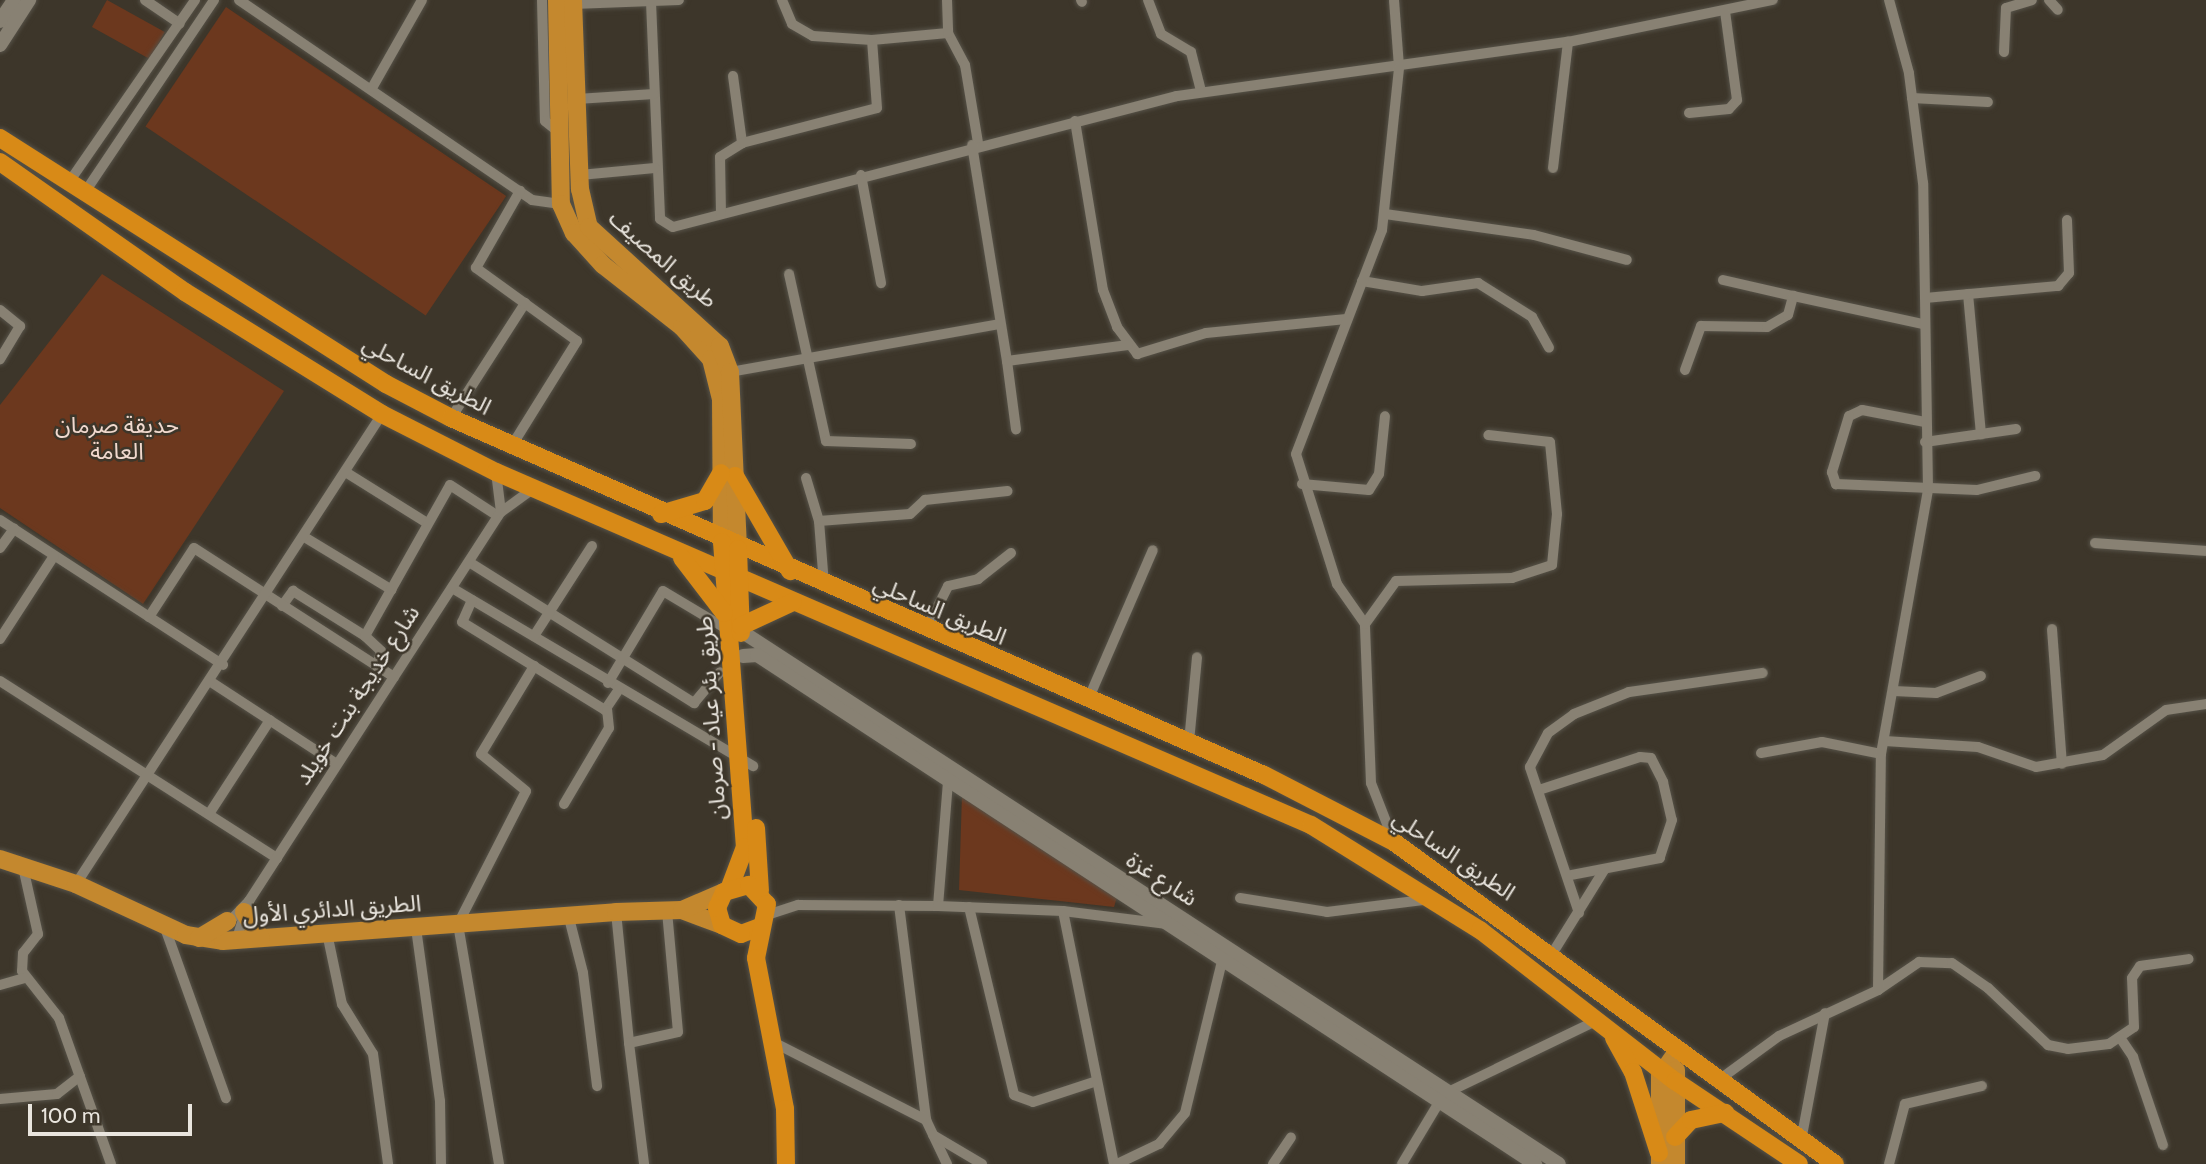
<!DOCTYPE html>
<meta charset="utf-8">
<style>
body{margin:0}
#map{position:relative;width:2206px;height:1164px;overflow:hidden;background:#3d362a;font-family:Cabin,"Noto Sans Arabic",sans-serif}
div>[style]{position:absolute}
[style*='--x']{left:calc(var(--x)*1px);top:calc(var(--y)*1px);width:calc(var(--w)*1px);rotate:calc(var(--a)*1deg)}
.green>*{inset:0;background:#6c381e;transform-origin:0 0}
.roads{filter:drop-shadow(0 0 2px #565248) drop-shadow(0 0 2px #565248)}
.minor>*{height:10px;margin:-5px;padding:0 5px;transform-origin:5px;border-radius:5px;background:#888173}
.tertiary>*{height:14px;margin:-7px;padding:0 7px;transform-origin:7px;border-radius:7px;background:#888173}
.primary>*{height:18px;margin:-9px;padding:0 9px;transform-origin:9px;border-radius:9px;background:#c4882e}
.trunk>*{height:18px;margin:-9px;padding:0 9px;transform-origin:9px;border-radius:9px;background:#d88a17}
span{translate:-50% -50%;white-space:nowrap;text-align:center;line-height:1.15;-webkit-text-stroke:5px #3d362a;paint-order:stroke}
.street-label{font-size:23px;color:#e9e5de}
.park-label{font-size:23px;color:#f1d9ce}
.scale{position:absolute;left:28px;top:1104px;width:164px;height:32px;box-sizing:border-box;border:4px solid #e9e5de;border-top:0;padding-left:9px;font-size:21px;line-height:24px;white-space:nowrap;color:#e9e5de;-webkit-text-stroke:5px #3d362a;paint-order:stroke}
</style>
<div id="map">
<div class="green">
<div style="left:107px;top:0;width:66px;height:31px;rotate:29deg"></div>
<div style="left:226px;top:7px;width:338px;height:144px;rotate:34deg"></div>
<div style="clip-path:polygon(102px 274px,284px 391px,143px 604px,0 508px,0 405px)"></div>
<div style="clip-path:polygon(962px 794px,1117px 897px,1114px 907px,959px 890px)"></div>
</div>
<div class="roads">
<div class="minor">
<div style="--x:145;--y:0;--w:42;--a:34.4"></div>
<div style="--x:239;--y:0;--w:355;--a:34.3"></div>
<div style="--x:532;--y:200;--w:29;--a:8"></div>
<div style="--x:542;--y:0;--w:121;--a:88.6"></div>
<div style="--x:545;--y:121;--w:22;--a:39"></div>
<div style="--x:782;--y:0;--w:26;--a:67"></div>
<div style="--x:792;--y:24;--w:24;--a:30"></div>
<div style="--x:813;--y:36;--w:59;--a:3.9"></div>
<div style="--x:872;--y:40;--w:76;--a:-5.3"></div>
<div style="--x:948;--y:33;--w:36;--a:62"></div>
<div style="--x:965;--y:65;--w:79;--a:80.5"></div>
<div style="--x:947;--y:0;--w:33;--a:88"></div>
<div style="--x:1081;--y:0;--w:2;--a:63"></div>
<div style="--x:1148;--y:0;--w:36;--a:69"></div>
<div style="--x:1161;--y:34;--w:35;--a:31"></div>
<div style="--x:1191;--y:52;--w:40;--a:75.6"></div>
<div style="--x:1394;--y:0;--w:66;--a:85.7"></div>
<div style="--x:2049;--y:0;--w:13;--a:48"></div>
<div style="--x:651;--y:2;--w:217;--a:87.6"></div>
<div style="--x:660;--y:219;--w:15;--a:32"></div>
<div style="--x:673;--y:227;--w:521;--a:-14.57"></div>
<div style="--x:1177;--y:96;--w:395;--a:-7.9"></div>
<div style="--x:1568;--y:42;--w:209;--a:-11.6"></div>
<div style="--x:573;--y:4;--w:106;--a:-2.2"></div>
<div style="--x:2004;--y:52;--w:44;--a:-87.4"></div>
<div style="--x:2006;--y:8;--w:27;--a:-17"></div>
<div style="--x:733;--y:76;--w:68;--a:82.3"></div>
<div style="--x:372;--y:88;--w:101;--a:-60.4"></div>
<div style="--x:1912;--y:98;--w:76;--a:3"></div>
<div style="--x:577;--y:99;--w:77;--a:-3.7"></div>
<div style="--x:1689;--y:113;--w:40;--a:-5.7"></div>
<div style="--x:1729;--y:109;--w:12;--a:-48"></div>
<div style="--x:1737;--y:100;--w:90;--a:-97.7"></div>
<div style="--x:1075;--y:121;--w:171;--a:80.6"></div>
<div style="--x:1103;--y:290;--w:40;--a:69"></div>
<div style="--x:1117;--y:327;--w:34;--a:53"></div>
<div style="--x:1137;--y:354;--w:72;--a:-16.9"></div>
<div style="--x:1206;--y:333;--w:141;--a:-5.7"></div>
<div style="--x:972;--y:145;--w:219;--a:80.8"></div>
<div style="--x:1007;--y:361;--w:122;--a:-7.5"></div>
<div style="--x:1553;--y:168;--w:127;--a:-83.2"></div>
<div style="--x:580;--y:175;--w:75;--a:-5.3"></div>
<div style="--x:861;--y:175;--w:110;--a:79.5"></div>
<div style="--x:67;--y:185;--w:225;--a:-55.3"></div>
<div style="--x:83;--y:195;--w:235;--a:-56.1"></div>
<div style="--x:721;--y:214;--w:57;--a:-91"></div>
<div style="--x:720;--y:157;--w:26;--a:-32"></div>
<div style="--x:742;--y:143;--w:139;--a:-14.5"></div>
<div style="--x:877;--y:108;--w:68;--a:-94.2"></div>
<div style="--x:1385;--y:214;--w:150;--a:8"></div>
<div style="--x:1534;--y:235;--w:96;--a:15"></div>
<div style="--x:789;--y:274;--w:171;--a:77.5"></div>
<div style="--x:826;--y:441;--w:85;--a:2"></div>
<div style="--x:1723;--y:280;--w:72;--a:12.9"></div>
<div style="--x:1362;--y:281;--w:61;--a:9.5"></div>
<div style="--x:1422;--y:291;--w:57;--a:-8.1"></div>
<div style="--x:1478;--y:283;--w:64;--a:32.2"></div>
<div style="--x:1532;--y:317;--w:35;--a:61"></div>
<div style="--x:1968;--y:294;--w:141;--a:84.7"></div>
<div style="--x:1925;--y:298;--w:134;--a:-5.2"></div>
<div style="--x:2058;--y:286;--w:17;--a:-50"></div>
<div style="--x:2069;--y:273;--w:53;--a:-92.2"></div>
<div style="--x:0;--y:310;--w:26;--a:39"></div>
<div style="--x:20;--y:326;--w:39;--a:121"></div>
<div style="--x:1007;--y:361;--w:69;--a:82.5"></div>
<div style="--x:1685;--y:370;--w:47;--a:-70"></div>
<div style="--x:1701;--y:326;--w:66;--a:0.9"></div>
<div style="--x:1767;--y:327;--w:24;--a:-30"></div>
<div style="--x:1788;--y:315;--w:20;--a:-75"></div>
<div style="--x:1793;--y:296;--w:133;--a:12.2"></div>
<div style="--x:730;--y:372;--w:274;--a:-10.1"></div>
<div style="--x:451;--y:418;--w:137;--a:-57.2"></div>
<div style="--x:1925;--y:422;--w:64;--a:-169.2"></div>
<div style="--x:1862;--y:410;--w:14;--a:155"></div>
<div style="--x:1849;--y:416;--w:59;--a:106.9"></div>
<div style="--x:1832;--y:472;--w:13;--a:72"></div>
<div style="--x:1836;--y:484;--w:141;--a:2.4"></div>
<div style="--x:1977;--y:490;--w:60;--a:-13.6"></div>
<div style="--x:1925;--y:442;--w:92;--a:-8.1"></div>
<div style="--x:511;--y:447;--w:125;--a:-58.1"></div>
<div style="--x:577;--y:341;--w:125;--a:-144.1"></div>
<div style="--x:476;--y:268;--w:89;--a:-60.3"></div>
<div style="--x:496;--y:472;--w:40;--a:82.9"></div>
<div style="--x:347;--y:473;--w:94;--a:32"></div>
<div style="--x:806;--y:478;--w:45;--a:73.2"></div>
<div style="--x:819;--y:521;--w:63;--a:85.5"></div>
<div style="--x:1302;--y:484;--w:67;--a:5.1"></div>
<div style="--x:1369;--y:490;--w:19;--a:-58"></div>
<div style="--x:1379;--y:474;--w:58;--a:-84.1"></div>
<div style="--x:0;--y:520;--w:266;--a:33"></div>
<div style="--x:819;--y:521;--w:91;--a:-4.4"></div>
<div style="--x:910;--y:514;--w:21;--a:-43"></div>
<div style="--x:925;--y:500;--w:83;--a:-6.2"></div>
<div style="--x:306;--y:538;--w:100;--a:31.2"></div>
<div style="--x:2095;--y:543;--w:111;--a:4.1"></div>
<div style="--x:0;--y:548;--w:24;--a:-54"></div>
<div style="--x:469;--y:562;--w:266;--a:32.1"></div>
<div style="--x:694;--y:703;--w:40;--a:-50"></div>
<div style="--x:452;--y:588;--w:350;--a:30.6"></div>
<div style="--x:472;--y:600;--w:24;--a:114"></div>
<div style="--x:462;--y:622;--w:168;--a:31.6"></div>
<div style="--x:605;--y:710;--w:25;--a:-56"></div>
<div style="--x:282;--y:606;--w:19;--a:-54"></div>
<div style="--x:293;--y:591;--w:85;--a:32"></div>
<div style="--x:365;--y:636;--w:22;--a:43"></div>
<div style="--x:381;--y:651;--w:16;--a:105"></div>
<div style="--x:149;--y:617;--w:82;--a:-56.9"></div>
<div style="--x:194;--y:548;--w:238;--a:32.8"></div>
<div style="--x:1365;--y:624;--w:53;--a:-54.2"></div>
<div style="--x:1396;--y:581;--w:116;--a:-1.5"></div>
<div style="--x:1512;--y:578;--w:42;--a:-18"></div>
<div style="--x:1552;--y:565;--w:51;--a:-84.4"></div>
<div style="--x:1557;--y:514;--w:72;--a:-95.6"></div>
<div style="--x:1550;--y:442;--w:62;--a:-173.6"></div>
<div style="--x:2052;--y:629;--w:135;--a:85.8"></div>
<div style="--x:926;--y:630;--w:49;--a:-63.4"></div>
<div style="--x:948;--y:586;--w:31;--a:-13"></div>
<div style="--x:978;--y:579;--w:42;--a:-38.2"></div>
<div style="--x:365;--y:636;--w:173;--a:-60.6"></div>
<div style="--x:450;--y:485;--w:57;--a:32.9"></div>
<div style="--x:534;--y:636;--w:107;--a:-57.2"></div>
<div style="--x:0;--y:639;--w:99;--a:-57"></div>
<div style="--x:0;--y:681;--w:329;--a:32.6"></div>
<div style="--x:211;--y:682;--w:150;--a:33.1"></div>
<div style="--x:608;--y:683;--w:107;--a:-59.1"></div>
<div style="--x:663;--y:591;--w:78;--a:30.8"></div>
<div style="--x:1894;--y:691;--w:42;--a:2.7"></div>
<div style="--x:1936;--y:693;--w:48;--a:-20.7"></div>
<div style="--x:1088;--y:700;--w:163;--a:-66.6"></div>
<div style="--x:1885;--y:741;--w:93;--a:3.7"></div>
<div style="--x:1978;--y:747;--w:61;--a:19"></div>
<div style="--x:2036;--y:767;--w:68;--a:-10.2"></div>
<div style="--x:2103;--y:755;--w:77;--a:-35.5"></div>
<div style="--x:2166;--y:710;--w:40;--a:-8.5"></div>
<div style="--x:1189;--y:742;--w:85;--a:-84.6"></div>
<div style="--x:1761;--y:753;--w:62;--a:-10.2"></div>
<div style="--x:1822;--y:742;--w:60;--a:11.5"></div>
<div style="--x:1542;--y:789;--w:103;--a:-18.1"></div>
<div style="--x:1640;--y:757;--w:11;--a:5"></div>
<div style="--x:1651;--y:758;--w:27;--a:63"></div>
<div style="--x:1663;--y:782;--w:39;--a:77"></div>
<div style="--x:1672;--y:820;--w:40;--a:108"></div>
<div style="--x:1660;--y:858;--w:91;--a:169.2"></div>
<div style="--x:564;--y:804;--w:88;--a:-59.4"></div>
<div style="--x:609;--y:728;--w:18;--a:-96"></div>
<div style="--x:209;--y:814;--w:112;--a:-57"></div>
<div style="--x:1394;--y:842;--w:63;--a:-111.3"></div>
<div style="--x:1371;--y:783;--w:159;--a:-92.2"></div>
<div style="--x:1365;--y:624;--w:49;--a:-125"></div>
<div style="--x:1337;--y:584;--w:136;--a:-107.5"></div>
<div style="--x:1296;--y:454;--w:240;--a:-69"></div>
<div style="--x:1382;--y:230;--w:163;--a:-84"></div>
<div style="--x:23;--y:867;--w:69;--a:77.4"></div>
<div style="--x:38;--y:934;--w:24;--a:128"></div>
<div style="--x:23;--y:953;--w:18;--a:93"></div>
<div style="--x:22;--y:971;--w:60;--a:51.8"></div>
<div style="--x:59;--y:1018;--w:155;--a:70.4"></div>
<div style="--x:76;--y:884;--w:561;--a:-56.93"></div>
<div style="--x:1240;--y:898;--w:88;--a:9.1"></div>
<div style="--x:1327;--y:912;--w:105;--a:-7.1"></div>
<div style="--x:899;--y:905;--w:217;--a:82.8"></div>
<div style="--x:926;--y:1120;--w:49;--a:64.5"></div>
<div style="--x:938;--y:906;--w:125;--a:-85.4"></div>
<div style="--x:969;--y:907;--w:193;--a:76.5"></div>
<div style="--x:1014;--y:1095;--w:20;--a:20"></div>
<div style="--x:1033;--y:1102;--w:64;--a:-18.2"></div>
<div style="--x:1063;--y:911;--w:258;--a:78.6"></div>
<div style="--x:616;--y:912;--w:132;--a:84.3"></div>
<div style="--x:629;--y:1043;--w:50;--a:-12.7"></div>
<div style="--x:678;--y:1032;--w:122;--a:-95.2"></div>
<div style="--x:1579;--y:913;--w:154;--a:-108.6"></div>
<div style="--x:1530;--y:767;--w:38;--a:-62"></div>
<div style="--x:1548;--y:733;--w:32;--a:-36"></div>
<div style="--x:1574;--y:714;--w:59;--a:-21.8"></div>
<div style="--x:1629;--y:692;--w:135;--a:-8.1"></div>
<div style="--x:568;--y:914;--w:61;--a:75.7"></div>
<div style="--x:583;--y:973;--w:114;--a:82.9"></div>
<div style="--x:767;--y:915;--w:33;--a:-18"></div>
<div style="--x:798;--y:905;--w:140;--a:0.4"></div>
<div style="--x:938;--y:906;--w:125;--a:2.3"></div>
<div style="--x:1063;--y:911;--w:105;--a:7.1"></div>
<div style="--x:164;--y:925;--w:184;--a:70.3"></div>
<div style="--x:225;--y:926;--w:35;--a:-46"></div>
<div style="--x:416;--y:928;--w:175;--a:82.1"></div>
<div style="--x:440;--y:1101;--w:63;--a:89.1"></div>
<div style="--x:327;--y:933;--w:73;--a:78.1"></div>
<div style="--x:342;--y:1004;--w:59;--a:58.2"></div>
<div style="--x:373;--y:1054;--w:111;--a:82.2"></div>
<div style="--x:236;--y:941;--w:42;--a:-72"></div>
<div style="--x:249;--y:901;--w:463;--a:-57.1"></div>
<div style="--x:501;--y:512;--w:39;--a:-36"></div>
<div style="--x:1552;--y:954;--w:99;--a:-58.2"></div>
<div style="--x:0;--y:985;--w:26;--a:-16"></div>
<div style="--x:1878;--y:990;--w:50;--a:-34.3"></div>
<div style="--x:1919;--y:962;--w:33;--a:2"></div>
<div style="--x:1952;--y:963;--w:44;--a:34.8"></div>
<div style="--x:1988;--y:988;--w:83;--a:43.5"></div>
<div style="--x:2048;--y:1045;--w:20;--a:11"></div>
<div style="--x:2068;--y:1049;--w:41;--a:-7"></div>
<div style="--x:2109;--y:1044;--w:30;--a:-34"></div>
<div style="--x:2134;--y:1027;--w:49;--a:-92.3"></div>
<div style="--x:2132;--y:978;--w:14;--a:-56"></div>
<div style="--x:2140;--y:966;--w:49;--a:-8.1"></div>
<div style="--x:2121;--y:1039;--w:22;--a:56"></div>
<div style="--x:2133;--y:1057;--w:93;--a:71.2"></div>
<div style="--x:771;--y:1041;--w:174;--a:27"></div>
<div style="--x:629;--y:1043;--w:122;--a:82.9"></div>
<div style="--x:1716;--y:1082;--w:78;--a:-36.1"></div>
<div style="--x:1779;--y:1036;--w:109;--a:-24.9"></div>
<div style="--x:1878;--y:990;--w:236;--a:-89.3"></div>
<div style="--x:1881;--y:754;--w:269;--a:-79.9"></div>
<div style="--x:1928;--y:489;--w:306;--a:-90.9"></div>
<div style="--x:1923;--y:183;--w:111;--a:-97.3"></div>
<div style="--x:1909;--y:73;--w:76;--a:-105.3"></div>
<div style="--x:0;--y:1099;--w:57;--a:-5"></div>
<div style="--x:57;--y:1094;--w:29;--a:-38"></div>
<div style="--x:933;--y:1135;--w:57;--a:30.6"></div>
<div style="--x:1801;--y:1141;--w:130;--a:-79.4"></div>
<div style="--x:499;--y:1164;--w:243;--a:-99.7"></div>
<div style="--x:458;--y:924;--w:149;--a:-62.9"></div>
<div style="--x:526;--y:791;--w:58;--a:-140.6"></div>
<div style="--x:481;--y:754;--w:103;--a:-58.9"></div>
<div style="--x:1117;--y:1164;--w:47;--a:-25.5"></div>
<div style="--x:1159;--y:1144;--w:40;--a:-50"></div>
<div style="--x:1185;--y:1113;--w:156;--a:-76.3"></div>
<div style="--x:1273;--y:1164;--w:32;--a:-56"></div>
<div style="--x:1402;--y:1164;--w:82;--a:-59"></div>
<div style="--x:1444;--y:1094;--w:169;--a:-25.7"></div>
<div style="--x:1889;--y:1164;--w:62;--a:-75.1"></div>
<div style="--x:1905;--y:1104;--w:79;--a:-13.2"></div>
</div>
<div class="tertiary">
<div style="--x:0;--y:21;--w:25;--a:-56"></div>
<div style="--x:0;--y:45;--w:54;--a:-57.2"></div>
<div style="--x:741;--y:631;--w:976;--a:33.09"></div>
<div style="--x:743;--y:656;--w:14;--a:-4"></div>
<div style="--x:757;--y:655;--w:930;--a:33.19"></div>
</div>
<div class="primary">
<div style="--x:557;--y:0;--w:204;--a:88.9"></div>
<div style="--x:561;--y:204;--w:32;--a:66"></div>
<div style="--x:574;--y:233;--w:43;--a:47.8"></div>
<div style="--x:603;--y:265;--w:100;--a:38.1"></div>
<div style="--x:682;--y:327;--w:43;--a:47.8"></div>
<div style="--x:711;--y:359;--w:41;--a:76"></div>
<div style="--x:721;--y:399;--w:143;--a:89.6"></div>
<div style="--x:573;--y:0;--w:189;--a:87.9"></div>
<div style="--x:580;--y:189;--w:39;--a:77"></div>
<div style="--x:589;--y:227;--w:177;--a:42.3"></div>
<div style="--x:720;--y:346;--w:28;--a:69"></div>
<div style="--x:730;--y:372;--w:177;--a:87.4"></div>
<div style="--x:0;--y:859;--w:80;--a:18.2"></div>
<div style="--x:76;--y:884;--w:121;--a:24.9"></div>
<div style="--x:186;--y:935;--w:37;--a:9"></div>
<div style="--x:223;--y:941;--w:394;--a:-4.2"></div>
<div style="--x:616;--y:912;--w:66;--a:-1.7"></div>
<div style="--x:682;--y:910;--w:43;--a:20.6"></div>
<div style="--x:682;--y:910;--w:46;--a:-23.2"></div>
<div style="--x:244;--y:912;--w:31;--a:57"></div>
<div style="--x:199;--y:938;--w:33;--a:-31"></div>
<div style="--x:1660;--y:1164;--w:88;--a:-90"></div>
<div style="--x:1660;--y:1076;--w:29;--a:-55"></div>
<div style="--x:1676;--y:1164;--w:94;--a:-90"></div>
</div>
<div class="trunk">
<div style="--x:0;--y:138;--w:458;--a:32.5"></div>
<div style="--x:386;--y:384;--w:73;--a:27.6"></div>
<div style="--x:451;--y:418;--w:888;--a:23.71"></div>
<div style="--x:1264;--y:775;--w:146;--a:27.3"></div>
<div style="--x:1394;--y:842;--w:546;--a:36.14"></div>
<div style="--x:0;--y:162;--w:226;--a:35.1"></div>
<div style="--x:185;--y:292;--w:232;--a:31.8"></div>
<div style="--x:382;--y:414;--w:128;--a:27"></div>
<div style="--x:496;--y:472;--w:888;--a:23.42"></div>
<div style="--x:1311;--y:825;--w:199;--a:31.9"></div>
<div style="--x:1480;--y:930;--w:247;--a:37.8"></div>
<div style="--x:1675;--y:1081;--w:149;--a:33.8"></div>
<div style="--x:735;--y:476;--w:110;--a:59.9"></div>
<div style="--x:661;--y:514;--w:46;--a:-16.5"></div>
<div style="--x:705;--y:501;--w:32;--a:-60"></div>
<div style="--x:722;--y:542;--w:306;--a:85.7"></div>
<div style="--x:745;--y:847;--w:43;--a:110.6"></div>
<div style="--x:738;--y:549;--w:84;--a:88"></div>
<div style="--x:682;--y:558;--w:69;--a:52.6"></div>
<div style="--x:741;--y:626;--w:57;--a:-24.8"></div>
<div style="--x:756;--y:828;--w:63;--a:86.4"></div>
<div style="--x:760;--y:927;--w:20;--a:160"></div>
<div style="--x:741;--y:934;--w:21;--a:-155"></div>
<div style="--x:722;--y:925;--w:18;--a:-106"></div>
<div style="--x:717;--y:908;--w:17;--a:-66"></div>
<div style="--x:724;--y:892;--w:26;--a:-16"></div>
<div style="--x:749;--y:885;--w:26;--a:47"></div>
<div style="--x:767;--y:904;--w:55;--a:101.5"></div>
<div style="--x:756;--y:958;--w:154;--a:79.1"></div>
<div style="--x:785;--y:1109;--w:55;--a:89"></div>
<div style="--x:1614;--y:1038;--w:39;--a:61"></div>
<div style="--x:1633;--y:1072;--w:85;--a:72.2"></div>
<div style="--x:1675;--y:1137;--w:23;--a:-47"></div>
<div style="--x:1691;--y:1120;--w:35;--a:-12"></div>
</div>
</div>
<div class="street-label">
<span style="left:663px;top:259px;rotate:41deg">طريق المصيف</span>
<span style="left:427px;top:375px;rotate:28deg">الطريق الساحلي</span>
<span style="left:940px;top:610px;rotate:23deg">الطريق الساحلي</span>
<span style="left:357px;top:695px;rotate:-57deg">شارع خديجة بنت خويلد</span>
<span style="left:711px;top:718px;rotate:-94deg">طريق بئر عياد - صرمان</span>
<span style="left:1454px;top:855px;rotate:34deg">الطريق الساحلي</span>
<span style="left:1162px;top:879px;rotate:33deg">شارع غزة</span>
<span style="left:332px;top:909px;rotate:-4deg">الطريق الدائري الأول</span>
</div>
<div class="park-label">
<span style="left:117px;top:438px">حديقة صرمان<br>العامة</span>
</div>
<div class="scale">100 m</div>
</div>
